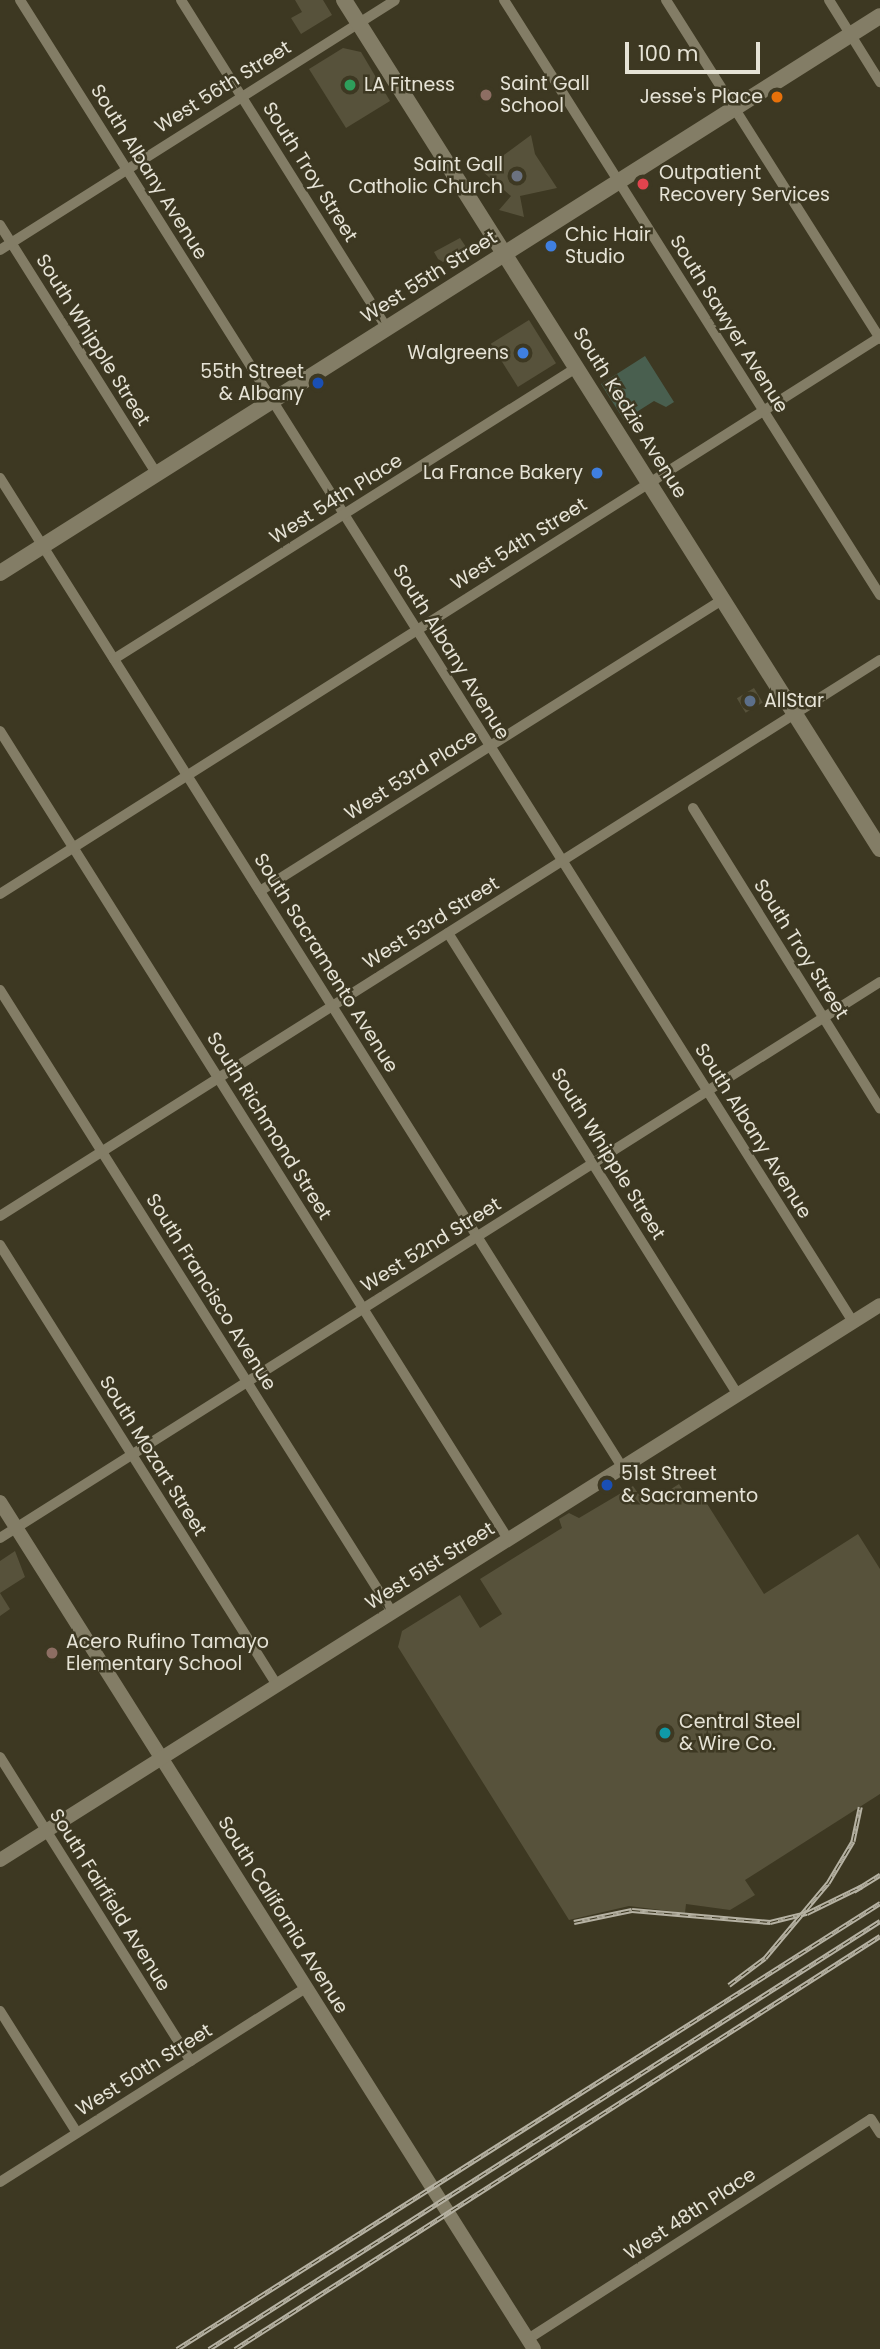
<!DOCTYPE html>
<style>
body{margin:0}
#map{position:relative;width:880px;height:2349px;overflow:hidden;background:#3d3822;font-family:Poppins,sans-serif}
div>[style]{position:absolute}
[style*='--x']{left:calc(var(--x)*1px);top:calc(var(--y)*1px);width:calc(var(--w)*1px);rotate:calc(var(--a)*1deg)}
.green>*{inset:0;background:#495f4f}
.building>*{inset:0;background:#57523b;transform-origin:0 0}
.minor>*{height:10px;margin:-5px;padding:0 5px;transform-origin:5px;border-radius:5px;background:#837d66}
.tertiary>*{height:14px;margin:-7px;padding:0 7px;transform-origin:7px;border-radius:7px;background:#837d66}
.secondary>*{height:16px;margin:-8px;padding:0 8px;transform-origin:8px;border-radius:8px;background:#837d66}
.rail>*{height:5px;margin-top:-2.5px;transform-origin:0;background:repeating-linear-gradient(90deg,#3d3822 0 8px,#b6b2a3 0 16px);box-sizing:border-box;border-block:2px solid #b6b2a3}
.dots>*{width:19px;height:19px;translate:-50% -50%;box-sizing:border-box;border:4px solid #3d3822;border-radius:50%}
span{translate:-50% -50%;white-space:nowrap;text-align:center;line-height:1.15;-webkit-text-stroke:5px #3d3822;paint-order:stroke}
.poi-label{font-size:19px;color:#e6e3d6}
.left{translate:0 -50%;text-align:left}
.right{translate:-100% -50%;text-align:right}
.street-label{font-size:19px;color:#e6e3d6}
.scale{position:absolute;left:625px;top:42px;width:135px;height:32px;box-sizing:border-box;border:4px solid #e6e3d6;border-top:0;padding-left:9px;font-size:21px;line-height:24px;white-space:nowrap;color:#e6e3d6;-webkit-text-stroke:5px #3d3822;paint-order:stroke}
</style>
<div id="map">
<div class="green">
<div style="clip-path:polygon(645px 356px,674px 402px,666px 407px,654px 401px,624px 420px,601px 384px)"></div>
</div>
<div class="building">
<div style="clip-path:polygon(295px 0,323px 0,332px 15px,301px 34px,291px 18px,302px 12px)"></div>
<div style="clip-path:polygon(343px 48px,361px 52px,390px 101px,346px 128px,309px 69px)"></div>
<div style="clip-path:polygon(531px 135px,535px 154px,557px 188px,520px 196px,524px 217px,499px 210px,511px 196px,482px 171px)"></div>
<div style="clip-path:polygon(460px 238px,466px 247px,443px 262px,438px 259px,434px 252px)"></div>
<div style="left:529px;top:320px;width:51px;height:45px;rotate:58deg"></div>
<div style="left:754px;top:688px;width:17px;height:20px;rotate:59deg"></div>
<div style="clip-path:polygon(679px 1484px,688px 1498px,699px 1491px,764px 1594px,858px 1534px,880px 1569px,880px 1794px,745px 1880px,755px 1895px,730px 1910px,686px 1904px,685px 1913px,629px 1906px,569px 1920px,398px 1647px,402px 1631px,460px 1595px,480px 1628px,502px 1614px,480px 1579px,562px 1528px,559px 1519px,569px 1513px,579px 1518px,633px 1486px,646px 1505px)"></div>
<div style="clip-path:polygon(15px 1551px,25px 1577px,0 1593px,10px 1609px,0 1616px,0 1561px)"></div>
</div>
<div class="minor">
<div style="--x:20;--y:0;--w:1563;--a:57.78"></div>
<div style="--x:181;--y:0;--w:387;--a:57.9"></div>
<div style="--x:504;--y:0;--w:704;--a:57.71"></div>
<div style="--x:666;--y:0;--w:401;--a:57.7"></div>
<div style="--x:829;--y:0;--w:97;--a:58.1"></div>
<div style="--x:0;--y:225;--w:294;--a:57.8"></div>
<div style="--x:0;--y:250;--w:467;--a:-32.3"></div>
<div style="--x:0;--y:478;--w:1168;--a:57.83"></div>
<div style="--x:114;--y:659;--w:546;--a:-32.21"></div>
<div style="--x:0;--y:731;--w:954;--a:57.84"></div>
<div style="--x:693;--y:808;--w:354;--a:58.1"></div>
<div style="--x:260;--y:891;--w:546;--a:-32.21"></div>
<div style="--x:0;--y:894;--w:1041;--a:-32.33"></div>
<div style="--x:448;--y:933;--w:545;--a:57.88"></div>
<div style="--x:0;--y:990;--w:735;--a:57.78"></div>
<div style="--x:0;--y:1216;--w:1041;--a:-32.29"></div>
<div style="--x:0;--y:1245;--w:520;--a:57.81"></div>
<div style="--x:0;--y:1538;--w:1041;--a:-32.29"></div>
<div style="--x:0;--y:1757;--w:359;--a:57.9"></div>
<div style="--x:0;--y:2011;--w:144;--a:57.7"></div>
<div style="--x:0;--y:2182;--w:362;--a:-32.4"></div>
<div style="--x:528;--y:2339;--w:407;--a:-32.7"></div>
<div style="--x:871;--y:2119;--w:17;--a:57"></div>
</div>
<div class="tertiary">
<div style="--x:0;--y:1502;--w:1001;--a:57.77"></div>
<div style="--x:0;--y:1860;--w:1040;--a:-32.24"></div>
</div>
<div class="secondary">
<div style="--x:344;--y:0;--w:1004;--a:57.73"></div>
<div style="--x:0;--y:573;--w:1041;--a:-32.33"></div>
</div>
<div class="rail">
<div style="--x:854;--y:1891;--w:31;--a:-32"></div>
<div style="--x:574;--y:1922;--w:59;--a:-11.7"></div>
<div style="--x:632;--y:1910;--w:139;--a:5"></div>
<div style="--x:770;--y:1922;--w:38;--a:-14"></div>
<div style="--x:807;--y:1913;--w:61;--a:-26.1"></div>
<div style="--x:729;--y:1985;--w:45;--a:-36.9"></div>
<div style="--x:765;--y:1958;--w:98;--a:-50"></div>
<div style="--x:828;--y:1883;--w:49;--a:-59.2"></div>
<div style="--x:853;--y:1841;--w:35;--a:-78"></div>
<div style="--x:177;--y:2349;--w:833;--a:-32.39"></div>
<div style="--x:209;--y:2349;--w:796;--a:-32.53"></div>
<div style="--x:235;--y:2349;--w:766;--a:-32.63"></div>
</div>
<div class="dots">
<div style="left:350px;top:85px;background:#2e9e5b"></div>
<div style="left:486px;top:95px;background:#8d6e63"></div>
<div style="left:777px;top:97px;background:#e8710a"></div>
<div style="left:517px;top:176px;background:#6b7280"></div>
<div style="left:643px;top:184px;background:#e0444e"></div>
<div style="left:551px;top:246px;background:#3f7fe0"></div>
<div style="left:523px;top:353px;background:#3f7fe0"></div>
<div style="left:318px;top:383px;background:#1a4fb4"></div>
<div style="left:597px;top:473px;background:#3f7fe0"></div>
<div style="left:750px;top:701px;background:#5c6f8a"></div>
<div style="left:607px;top:1485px;background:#1a4fb4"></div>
<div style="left:52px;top:1653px;background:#8d6e63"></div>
<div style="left:665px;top:1733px;background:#0f9aa8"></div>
</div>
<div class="poi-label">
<span class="left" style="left:500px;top:95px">Saint Gall<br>School</span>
<span class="left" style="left:364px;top:85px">LA Fitness</span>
<span class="right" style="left:763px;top:97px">Jesse's Place</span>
<span class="right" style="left:503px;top:176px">Saint Gall<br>Catholic Church</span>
<span class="left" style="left:659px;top:184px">Outpatient<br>Recovery Services</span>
<span class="left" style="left:565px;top:246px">Chic Hair<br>Studio</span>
<span class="right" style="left:509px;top:353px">Walgreens</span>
<span class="right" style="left:304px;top:383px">55th Street<br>&amp; Albany</span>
<span class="right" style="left:583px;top:473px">La France Bakery</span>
<span class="left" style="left:764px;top:701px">AllStar</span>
<span class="left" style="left:621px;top:1485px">51st Street<br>&amp; Sacramento</span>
<span class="left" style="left:66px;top:1653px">Acero Rufino Tamayo<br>Elementary School</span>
<span class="left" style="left:679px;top:1733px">Central Steel<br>&amp; Wire Co.</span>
</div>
<div class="street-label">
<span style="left:223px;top:87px;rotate:-32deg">West 56th Street</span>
<span style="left:149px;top:172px;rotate:58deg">South Albany Avenue</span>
<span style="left:310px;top:172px;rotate:58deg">South Troy Street</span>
<span style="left:429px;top:277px;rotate:-32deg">West 55th Street</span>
<span style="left:729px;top:324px;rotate:58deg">South Sawyer Avenue</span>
<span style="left:93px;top:340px;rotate:58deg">South Whipple Street</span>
<span style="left:630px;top:413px;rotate:58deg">South Kedzie Avenue</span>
<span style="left:336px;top:499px;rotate:-32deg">West 54th Place</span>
<span style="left:519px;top:544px;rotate:-32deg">West 54th Street</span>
<span style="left:451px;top:652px;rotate:58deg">South Albany Avenue</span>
<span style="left:411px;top:775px;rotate:-32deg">West 53rd Place</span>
<span style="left:431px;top:923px;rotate:-32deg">West 53rd Street</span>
<span style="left:801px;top:949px;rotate:58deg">South Troy Street</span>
<span style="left:326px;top:963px;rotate:58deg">South Sacramento Avenue</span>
<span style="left:269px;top:1126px;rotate:58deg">South Richmond Street</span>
<span style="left:753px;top:1131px;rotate:58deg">South Albany Avenue</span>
<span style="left:608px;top:1154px;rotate:58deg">South Whipple Street</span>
<span style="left:431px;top:1245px;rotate:-32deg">West 52nd Street</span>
<span style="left:211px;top:1292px;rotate:58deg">South Francisco Avenue</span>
<span style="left:153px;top:1456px;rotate:58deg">South Mozart Street</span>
<span style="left:430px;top:1566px;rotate:-32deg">West 51st Street</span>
<span style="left:110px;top:1900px;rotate:58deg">South Fairfield Avenue</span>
<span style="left:283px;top:1915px;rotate:58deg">South California Avenue</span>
<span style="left:144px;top:2070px;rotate:-32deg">West 50th Street</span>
<span style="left:690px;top:2214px;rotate:-33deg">West 48th Place</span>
</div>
<div class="scale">100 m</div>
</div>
